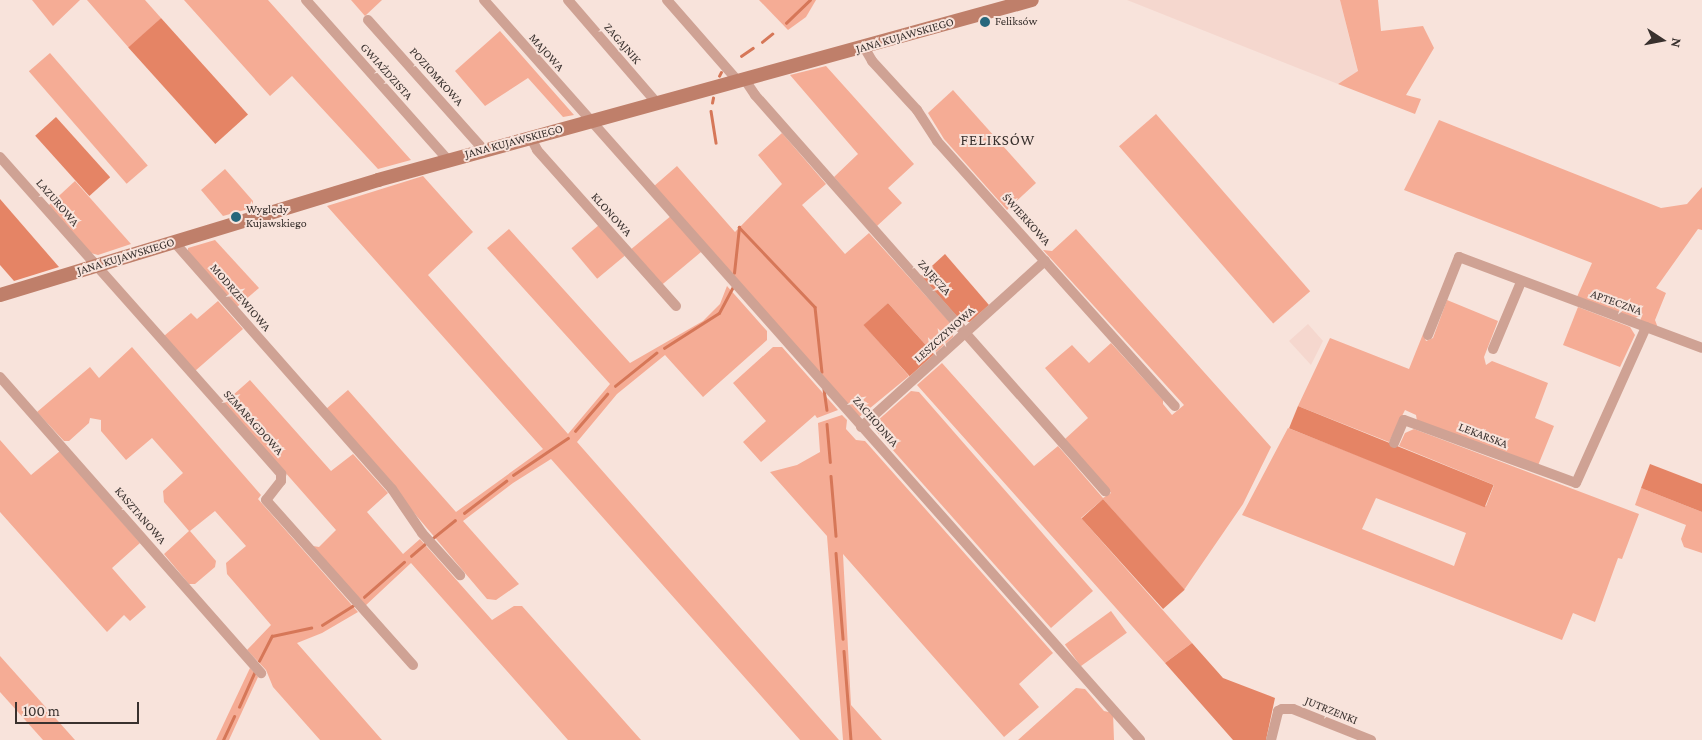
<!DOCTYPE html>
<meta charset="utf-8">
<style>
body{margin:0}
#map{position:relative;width:1702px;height:740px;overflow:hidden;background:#f8e3db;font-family:"Crimson Pro",serif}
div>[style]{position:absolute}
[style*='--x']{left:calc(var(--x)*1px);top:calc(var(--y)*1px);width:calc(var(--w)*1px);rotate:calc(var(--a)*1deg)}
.built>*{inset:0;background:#f5d7ce}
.green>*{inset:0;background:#f5ac95;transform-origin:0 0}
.forest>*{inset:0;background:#e58465;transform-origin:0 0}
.stream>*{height:2.5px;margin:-1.25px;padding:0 1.25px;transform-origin:1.25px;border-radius:1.25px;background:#d67758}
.minor>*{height:10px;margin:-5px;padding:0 5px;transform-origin:5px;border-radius:5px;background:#cfa294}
.secondary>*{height:14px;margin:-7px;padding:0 7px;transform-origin:7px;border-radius:7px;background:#bf7f6a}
.dots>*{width:14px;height:14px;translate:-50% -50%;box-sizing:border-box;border:2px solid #f8e3db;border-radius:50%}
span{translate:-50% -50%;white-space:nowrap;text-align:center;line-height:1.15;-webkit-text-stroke:4px #f8e3db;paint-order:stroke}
.poi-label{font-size:12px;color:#39312e}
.left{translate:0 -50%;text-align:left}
.street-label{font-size:12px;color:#39312e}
.quarter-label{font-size:15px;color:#39312e;letter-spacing:1px}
.north{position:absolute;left:1637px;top:15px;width:50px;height:50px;-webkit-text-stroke:4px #f8e3db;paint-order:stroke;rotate:101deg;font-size:14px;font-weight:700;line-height:20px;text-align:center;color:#39312e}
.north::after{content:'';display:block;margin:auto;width:18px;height:22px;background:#39312e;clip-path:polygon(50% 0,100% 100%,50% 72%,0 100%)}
.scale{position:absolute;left:15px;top:702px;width:124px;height:22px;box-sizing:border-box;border:2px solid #39312e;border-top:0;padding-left:6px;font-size:15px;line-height:18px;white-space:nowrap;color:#39312e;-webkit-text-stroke:4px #f8e3db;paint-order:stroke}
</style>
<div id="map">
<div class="built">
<div style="clip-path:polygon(1127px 0,1340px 0,1358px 72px,1338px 84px)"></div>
<div style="clip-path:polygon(1308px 324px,1323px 341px,1311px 365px,1289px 341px)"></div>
</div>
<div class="green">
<div style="clip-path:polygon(32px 0,80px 0,53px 26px)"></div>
<div style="clip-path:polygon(87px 0,145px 0,161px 18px,129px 48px)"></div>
<div style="clip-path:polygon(184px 0,268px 0,411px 160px,378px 169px,292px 76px,270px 96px)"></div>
<div style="clip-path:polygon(351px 0,382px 0,365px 16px)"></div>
<div style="clip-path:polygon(759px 0,816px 0,806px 17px,788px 30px)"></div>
<div style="clip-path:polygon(1340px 0,1378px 0,1381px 31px,1423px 26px,1434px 48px,1406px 95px,1421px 99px,1415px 114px,1338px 84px,1358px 71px)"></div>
<div style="clip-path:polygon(500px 31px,574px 115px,563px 117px,528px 78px,485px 106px,455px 71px)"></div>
<div style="left:50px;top:53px;width:149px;height:28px;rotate:49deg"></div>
<div style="clip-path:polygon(826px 66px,914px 164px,888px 188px,902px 203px,877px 226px,834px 177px,858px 154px,790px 75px)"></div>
<div style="clip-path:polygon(953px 90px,1036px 183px,1007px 210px,944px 139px,928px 113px)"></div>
<div style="left:1156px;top:114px;width:235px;height:49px;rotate:49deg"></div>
<div style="clip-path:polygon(1439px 120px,1661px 208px,1687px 204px,1702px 187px,1702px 230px,1698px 229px,1656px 288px,1666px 293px,1655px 320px,1658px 328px,1640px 321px,1642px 315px,1635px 318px,1577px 297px,1592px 263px,1404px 190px)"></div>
<div style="clip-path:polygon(782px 133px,826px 184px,802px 205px,845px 254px,869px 233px,954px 327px,953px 337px,934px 354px,888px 303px,864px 325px,909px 376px,858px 418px,653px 187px,677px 166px,735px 232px,782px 184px,758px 155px)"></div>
<div style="clip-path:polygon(225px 169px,253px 201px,252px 208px,223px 216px,201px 190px)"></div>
<div style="clip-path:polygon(423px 176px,473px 232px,428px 275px,568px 434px,610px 384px,487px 248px,509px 229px,630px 363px,703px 321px,720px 304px,727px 286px,767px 331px,767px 340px,703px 397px,665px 355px,617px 394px,577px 442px,839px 740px,800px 740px,551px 459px,513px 483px,463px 521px,519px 584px,496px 600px,487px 599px,326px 409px,348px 390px,456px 512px,543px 449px,327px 206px)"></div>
<div style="clip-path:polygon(75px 181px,131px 244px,98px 255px,87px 252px,48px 206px)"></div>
<div style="left:672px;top:215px;width:47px;height:53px;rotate:50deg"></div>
<div style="left:599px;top:225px;width:40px;height:36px;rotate:50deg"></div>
<div style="clip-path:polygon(1076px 229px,1271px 447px,1243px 504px,1184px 590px,1103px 499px,1081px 518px,1192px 643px,1165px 663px,917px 385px,942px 363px,1034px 466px,1058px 446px,1103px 498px,1111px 493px,1065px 439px,1088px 418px,1045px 368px,1072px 345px,1089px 363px,1111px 343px,1163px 400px,1163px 404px,1172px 415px,1184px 405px,1043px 250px,1052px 251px)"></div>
<div style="clip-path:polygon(215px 240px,259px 288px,237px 307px,188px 252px,188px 248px)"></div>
<div style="clip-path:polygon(1447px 300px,1498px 321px,1484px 357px,1486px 365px,1492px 361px,1548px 383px,1535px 418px,1554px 426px,1537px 468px,1417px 421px,1416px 415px,1405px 410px,1389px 442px,1298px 406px,1330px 338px,1409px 369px,1423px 334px,1426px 341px,1433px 338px)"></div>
<div style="clip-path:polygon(218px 301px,243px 329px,195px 371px,164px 336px,191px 313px,197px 319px)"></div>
<div style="clip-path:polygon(1578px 307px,1630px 327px,1635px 335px,1620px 367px,1563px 345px)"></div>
<div style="clip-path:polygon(132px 347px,261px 495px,258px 499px,358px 612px,322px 633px,297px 643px,382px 740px,320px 740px,273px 687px,266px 670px,247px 650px,271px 625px,227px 574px,226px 563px,246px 546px,215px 511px,190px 531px,216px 561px,215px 567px,195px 584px,189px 584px,164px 554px,189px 531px,164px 502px,163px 491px,183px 473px,152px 438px,126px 460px,101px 431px,101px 420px,90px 418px,89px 423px,69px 441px,64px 441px,37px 412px,90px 367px,99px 378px)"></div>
<div style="clip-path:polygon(773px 347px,782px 347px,838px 410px,817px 418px,815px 415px,761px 462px,743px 442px,766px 421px,733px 383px)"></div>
<div style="clip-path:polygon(250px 380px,331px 471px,353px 454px,388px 493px,367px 512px,403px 554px,420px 539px,492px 620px,514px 606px,522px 606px,641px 740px,568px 740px,411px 563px,365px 606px,313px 546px,319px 547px,336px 530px,224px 403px)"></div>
<div style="clip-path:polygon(911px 391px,919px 392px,1093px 591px,1051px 628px,875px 430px,876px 422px)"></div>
<div style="clip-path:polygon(842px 415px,847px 420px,846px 429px,856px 440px,865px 441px,1053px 653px,1019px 684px,1039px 707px,1004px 737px,843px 554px,851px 705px,882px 740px,843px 740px,827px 536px,770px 472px,797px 465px,820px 452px,818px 423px)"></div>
<div style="clip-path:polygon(evenodd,1288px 428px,1486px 506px,1494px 485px,1399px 446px,1405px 433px,1414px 429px,1639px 514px,1622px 559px,1618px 558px,1595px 622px,1573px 613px,1562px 640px,1242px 515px,1288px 428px,1376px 498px,1466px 533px,1454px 566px,1362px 529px,1376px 498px)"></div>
<div style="clip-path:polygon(0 440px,31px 475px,60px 451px,140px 543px,112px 568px,146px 607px,130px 621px,124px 615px,107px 632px,0 512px)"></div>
<div style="clip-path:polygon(1641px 488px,1702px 512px,1702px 553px,1684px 547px,1681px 539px,1686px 525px,1635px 505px)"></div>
<div style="left:1111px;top:611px;width:27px;height:57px;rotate:54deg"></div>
<div style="clip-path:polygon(0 656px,75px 740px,43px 740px,0 692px)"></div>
<div style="clip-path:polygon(250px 668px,258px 677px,229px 740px,216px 740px)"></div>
<div style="clip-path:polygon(1076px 688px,1085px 689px,1104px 711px,1113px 713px,1114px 740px,1018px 740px)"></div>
</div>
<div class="forest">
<div style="left:161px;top:18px;width:130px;height:44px;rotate:48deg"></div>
<div style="left:56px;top:117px;width:81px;height:28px;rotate:48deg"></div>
<div style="clip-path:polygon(0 199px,59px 267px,14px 281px,0 265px)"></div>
<div style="clip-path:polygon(945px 254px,989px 305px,970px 322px,961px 321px,921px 276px)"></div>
<div style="left:888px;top:303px;width:69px;height:33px;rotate:48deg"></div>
<div style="left:1298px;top:406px;width:211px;height:24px;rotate:22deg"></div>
<div style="clip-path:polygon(1650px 464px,1702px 484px,1702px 512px,1641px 488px)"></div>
<div style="left:1103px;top:499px;width:122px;height:29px;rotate:48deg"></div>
<div style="clip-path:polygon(1192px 643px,1223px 678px,1275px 698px,1266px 740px,1233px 740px,1165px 663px)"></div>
</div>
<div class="stream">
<div style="--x:786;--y:23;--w:33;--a:-44"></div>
<div style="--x:762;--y:42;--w:13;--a:-39"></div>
<div style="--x:741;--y:56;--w:14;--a:-34"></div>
<div style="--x:719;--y:76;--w:4;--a:-63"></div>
<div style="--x:712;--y:103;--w:5;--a:-79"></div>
<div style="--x:711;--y:111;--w:32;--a:81"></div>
<div style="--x:739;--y:227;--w:110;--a:46.5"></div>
<div style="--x:815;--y:307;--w:65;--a:83.9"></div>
<div style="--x:734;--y:273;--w:46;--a:-83.8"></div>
<div style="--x:664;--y:348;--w:65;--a:-32.5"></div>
<div style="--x:719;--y:313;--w:30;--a:-62"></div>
<div style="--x:615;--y:386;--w:53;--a:-38.8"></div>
<div style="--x:824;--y:389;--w:21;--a:82"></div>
<div style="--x:827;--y:424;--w:38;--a:85"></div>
<div style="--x:575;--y:431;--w:49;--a:-49.1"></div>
<div style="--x:513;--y:475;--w:66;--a:-33.9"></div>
<div style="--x:831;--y:476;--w:60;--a:85.2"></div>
<div style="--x:464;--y:513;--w:53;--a:-37.3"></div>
<div style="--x:433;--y:538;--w:28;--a:-39"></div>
<div style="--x:836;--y:553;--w:86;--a:85.3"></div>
<div style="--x:411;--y:556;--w:18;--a:-41"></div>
<div style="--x:364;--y:597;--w:53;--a:-41.2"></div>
<div style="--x:322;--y:625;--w:38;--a:-32"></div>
<div style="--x:844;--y:651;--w:89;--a:85.5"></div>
<div style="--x:259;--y:661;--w:28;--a:-63"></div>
<div style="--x:272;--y:636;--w:40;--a:-12"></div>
<div style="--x:239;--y:707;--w:37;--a:-66"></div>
<div style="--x:223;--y:740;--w:26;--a:-65"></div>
</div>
<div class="minor">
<div style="--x:306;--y:0;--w:214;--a:48.4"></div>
<div style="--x:484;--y:0;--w:989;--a:48.44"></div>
<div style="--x:568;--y:0;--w:136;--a:49.2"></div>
<div style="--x:667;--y:0;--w:108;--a:48.8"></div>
<div style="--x:368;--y:20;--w:174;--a:48.3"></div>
<div style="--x:864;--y:47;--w:16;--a:60"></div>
<div style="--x:872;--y:61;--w:67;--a:47.4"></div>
<div style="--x:917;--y:110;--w:37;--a:57"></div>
<div style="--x:937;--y:141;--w:356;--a:48.1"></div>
<div style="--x:745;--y:80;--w:18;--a:56"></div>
<div style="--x:755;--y:95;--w:529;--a:48.53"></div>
<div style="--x:531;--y:138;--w:13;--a:63"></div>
<div style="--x:537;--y:150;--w:209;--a:48.3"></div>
<div style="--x:0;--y:157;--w:424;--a:48.4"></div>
<div style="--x:281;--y:474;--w:7;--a:90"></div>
<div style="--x:281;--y:481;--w:24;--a:128"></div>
<div style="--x:266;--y:500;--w:221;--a:48.3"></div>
<div style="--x:175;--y:243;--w:328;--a:48.6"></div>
<div style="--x:392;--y:489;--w:53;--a:55.7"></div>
<div style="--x:422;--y:533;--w:57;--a:47.9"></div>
<div style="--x:1428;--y:335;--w:84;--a:-68.3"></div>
<div style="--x:1459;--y:257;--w:259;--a:20.5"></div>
<div style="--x:1493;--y:349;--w:73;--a:-67.3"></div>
<div style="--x:0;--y:377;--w:395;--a:48.6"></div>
<div style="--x:861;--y:427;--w:248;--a:-42.1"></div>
<div style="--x:1394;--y:443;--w:25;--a:-67"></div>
<div style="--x:1404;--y:420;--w:183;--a:20.1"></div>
<div style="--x:1576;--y:483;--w:171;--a:-65.8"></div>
<div style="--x:1271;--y:740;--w:30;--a:-76"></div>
<div style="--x:1278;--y:711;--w:4;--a:-27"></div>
<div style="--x:1282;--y:709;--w:11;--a:0"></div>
<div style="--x:1293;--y:709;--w:84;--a:21.7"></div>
</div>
<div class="secondary">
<div style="--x:0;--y:295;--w:395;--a:-16.9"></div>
<div style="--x:378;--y:180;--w:678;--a:-15.39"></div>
</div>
<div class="dots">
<div style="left:985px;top:22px;background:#27677c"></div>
<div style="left:236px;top:217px;background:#27677c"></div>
</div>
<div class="poi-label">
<span class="left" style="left:995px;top:22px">Feliksów</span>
<span class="left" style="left:246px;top:217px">Wyględy<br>Kujawskiego</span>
</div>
<div class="street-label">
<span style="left:905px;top:36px;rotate:-16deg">JANA KUJAWSKIEGO</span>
<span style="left:622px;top:44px;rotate:49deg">ZAGAJNIK</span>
<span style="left:546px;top:53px;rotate:48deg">MAJOWA</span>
<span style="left:386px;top:72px;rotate:48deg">GWIAŹDZISTA</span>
<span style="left:436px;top:77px;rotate:48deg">POZIOMKOWA</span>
<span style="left:514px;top:142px;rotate:-15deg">JANA KUJAWSKIEGO</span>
<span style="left:57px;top:203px;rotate:49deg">LAZUROWA</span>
<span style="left:611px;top:215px;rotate:48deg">KLONOWA</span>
<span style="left:1026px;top:220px;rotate:48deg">ŚWIERKOWA</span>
<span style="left:126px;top:257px;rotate:-17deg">JANA KUJAWSKIEGO</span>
<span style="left:934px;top:278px;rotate:48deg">ZAJĘCZA</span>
<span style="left:240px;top:298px;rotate:49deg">MODRZEWIOWA</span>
<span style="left:1616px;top:303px;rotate:20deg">APTECZNA</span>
<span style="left:945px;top:335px;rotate:-42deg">LESZCZYNOWA</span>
<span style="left:875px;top:422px;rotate:49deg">ZACHODNIA</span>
<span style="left:253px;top:423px;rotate:48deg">SZMARAGDOWA</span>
<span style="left:1483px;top:436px;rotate:21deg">LEKARSKA</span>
<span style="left:140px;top:516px;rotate:49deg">KASZTANOWA</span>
<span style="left:1331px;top:711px;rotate:22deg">JUTRZENKI</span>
</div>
<div class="quarter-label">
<span style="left:998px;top:141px">FELIKSÓW</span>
</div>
<div class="north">N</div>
<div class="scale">100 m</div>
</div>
